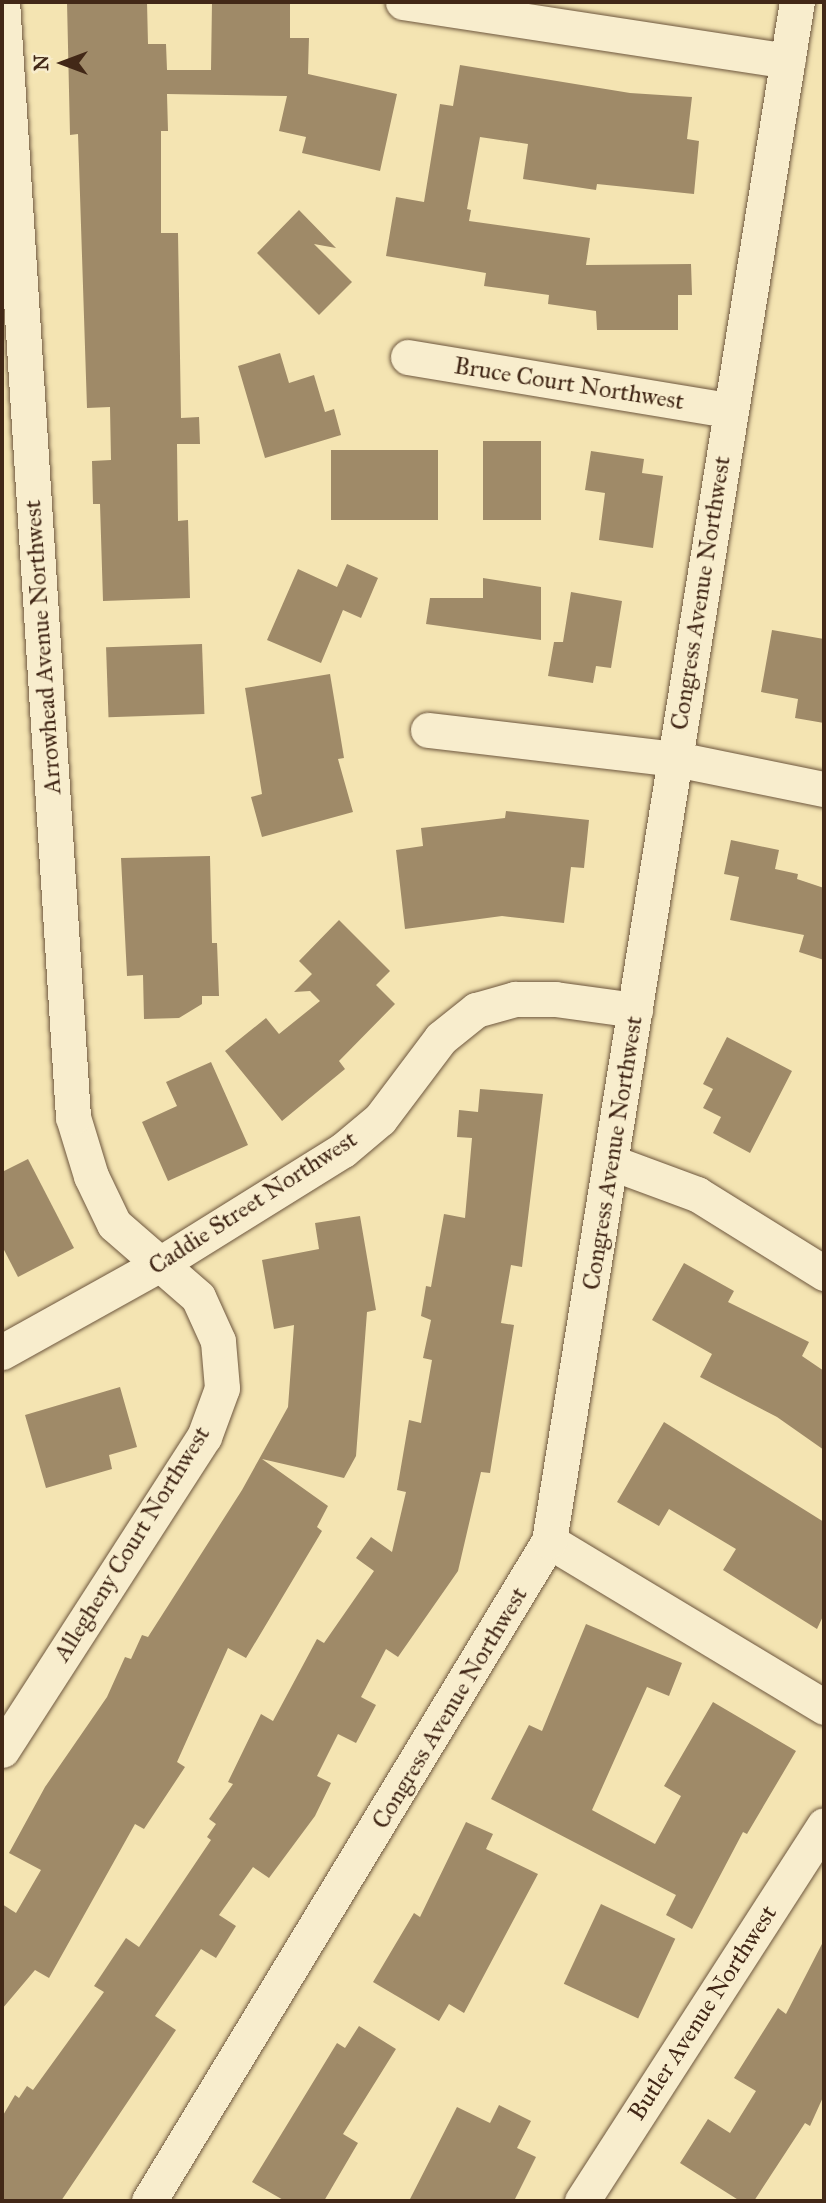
<!DOCTYPE html>
<style>
body{margin:0}
#map{position:relative;width:826px;height:2203px;overflow:hidden;background:#f4e4b2;font-family:"IM FELL Great Primer",serif}
div>[style]{position:absolute}
[style*='--x']{left:calc(var(--x)*1px);top:calc(var(--y)*1px);width:calc(var(--w)*1px);rotate:calc(var(--a)*1deg)}
.building>*{inset:0;background:#9f8a68;transform-origin:0 0}
.roads{filter:drop-shadow(0 0 2px #6e573e) drop-shadow(0 0 2px #6e573e)}
.minor>*{height:35px;margin:-17.5px;padding:0 17.5px;transform-origin:17.5px;border-radius:17.5px;background:#f8edcd}
span{translate:-50% -50%;white-space:nowrap;text-align:center;line-height:1.15;-webkit-text-stroke:5px #f8edcd;paint-order:stroke}
.street-label{font-size:24px;color:#422817}
.frame{position:absolute;inset:0;border:4px solid #422817;pointer-events:none}
.north{position:absolute;left:28px;top:28px;width:70px;height:70px;-webkit-text-stroke:5px #f8edcd;paint-order:stroke;rotate:270deg;font-size:19px;font-weight:700;line-height:28px;text-align:center;color:#422817}
.north::after{content:'';display:block;margin:auto;width:24px;height:32px;background:#422817;clip-path:polygon(50% 0,100% 100%,50% 72%,0 100%)}
</style>
<div id="map">
<div class="building">
<div style="clip-path:polygon(67px 2px,147px 2px,148px 44px,166px 44px,167px 70px,211px 70px,212px 2px,290px 2px,290px 38px,309px 38px,308px 74px,397px 94px,380px 171px,302px 153px,306px 137px,279px 131px,287px 96px,167px 94px,168px 131px,161px 131px,161px 233px,178px 233px,181px 418px,199px 417px,200px 444px,177px 444px,178px 521px,188px 520px,190px 598px,103px 601px,100px 504px,93px 504px,92px 461px,111px 460px,110px 407px,87px 408px,78px 134px,70px 135px)"></div>
<div style="clip-path:polygon(460px 65px,630px 93px,692px 97px,687px 139px,699px 141px,694px 194px,597px 184px,596px 190px,523px 179px,528px 144px,480px 137px,467px 209px,471px 210px,469px 221px,590px 238px,586px 265px,691px 264px,692px 295px,678px 295px,678px 330px,597px 330px,596px 311px,548px 304px,549px 295px,484px 286px,486px 273px,386px 256px,396px 197px,424px 202px,440px 104px,453px 106px)"></div>
<div style="clip-path:polygon(299px 210px,336px 248px,314px 244px,352px 282px,319px 315px,257px 253px)"></div>
<div style="clip-path:polygon(280px 353px,289px 383px,314px 375px,325px 412px,334px 409px,341px 435px,265px 458px,238px 366px)"></div>
<div style="left:483px;top:441px;width:58px;height:79px"></div>
<div style="left:438px;top:450px;width:70px;height:107px;rotate:90deg"></div>
<div style="clip-path:polygon(591px 451px,644px 459px,642px 473px,663px 476px,653px 548px,599px 540px,605px 493px,585px 490px)"></div>
<div style="clip-path:polygon(347px 564px,378px 578px,361px 618px,343px 610px,321px 663px,267px 640px,298px 569px,337px 587px)"></div>
<div style="clip-path:polygon(483px 578px,541px 587px,541px 640px,426px 624px,430px 598px,483px 598px)"></div>
<div style="clip-path:polygon(571px 592px,622px 601px,611px 668px,596px 666px,593px 683px,548px 676px,554px 642px,563px 642px)"></div>
<div style="clip-path:polygon(772px 630px,824px 639px,824px 723px,795px 718px,798px 699px,761px 692px)"></div>
<div style="left:202px;top:644px;width:70px;height:96px;rotate:88deg"></div>
<div style="clip-path:polygon(330px 674px,344px 758px,338px 759px,353px 812px,262px 837px,251px 797px,262px 794px,245px 688px)"></div>
<div style="clip-path:polygon(506px 811px,589px 820px,584px 868px,571px 867px,564px 923px,502px 916px,405px 929px,396px 850px,423px 846px,421px 828px,505px 818px)"></div>
<div style="clip-path:polygon(731px 840px,779px 850px,775px 869px,798px 874px,797px 879px,824px 888px,824px 960px,799px 952px,804px 935px,730px 920px,739px 877px,724px 874px)"></div>
<div style="clip-path:polygon(210px 856px,212px 943px,217px 943px,219px 996px,202px 996px,202px 1004px,179px 1018px,144px 1019px,143px 975px,127px 976px,121px 858px)"></div>
<div style="clip-path:polygon(339px 920px,390px 971px,376px 985px,395px 1004px,339px 1061px,345px 1069px,282px 1121px,225px 1051px,266px 1018px,279px 1034px,320px 1001px,310px 991px,294px 992px,312px 974px,299px 961px)"></div>
<div style="clip-path:polygon(727px 1037px,792px 1071px,750px 1153px,713px 1133px,721px 1117px,703px 1108px,713px 1089px,703px 1084px)"></div>
<div style="clip-path:polygon(211px 1062px,248px 1145px,168px 1181px,142px 1122px,177px 1106px,166px 1082px)"></div>
<div style="clip-path:polygon(480px 1089px,543px 1094px,522px 1267px,511px 1265px,501px 1323px,514px 1325px,490px 1473px,481px 1472px,458px 1571px,398px 1657px,386px 1649px,361px 1697px,376px 1705px,356px 1743px,338px 1734px,317px 1776px,331px 1783px,315px 1816px,269px 1878px,253px 1867px,219px 1915px,236px 1926px,216px 1958px,201px 1949px,155px 2016px,176px 2030px,61px 2201px,2px 2201px,2px 2117px,15px 2095px,19px 2098px,27px 2086px,33px 2090px,104px 1992px,94px 1986px,126px 1938px,139px 1947px,211px 1840px,207px 1837px,216px 1824px,209px 1819px,233px 1784px,228px 1782px,261px 1714px,273px 1721px,317px 1639px,324px 1643px,374px 1571px,356px 1558px,371px 1537px,392px 1552px,406px 1492px,397px 1490px,409px 1420px,421px 1423px,432px 1360px,423px 1358px,431px 1320px,421px 1316px,426px 1286px,431px 1287px,444px 1214px,465px 1218px,472px 1138px,457px 1137px,459px 1110px,478px 1112px)"></div>
<div style="clip-path:polygon(28px 1159px,74px 1248px,18px 1277px,2px 1246px,2px 1172px)"></div>
<div style="clip-path:polygon(360px 1216px,376px 1310px,367px 1312px,356px 1456px,344px 1478px,262px 1459px,328px 1506px,317px 1527px,322px 1531px,246px 1658px,228px 1648px,177px 1762px,185px 1767px,144px 1829px,135px 1824px,49px 1978px,35px 1970px,2px 2009px,2px 1904px,16px 1913px,41px 1870px,9px 1853px,45px 1787px,107px 1697px,125px 1657px,131px 1659px,142px 1635px,148px 1637px,242px 1490px,288px 1407px,294px 1325px,274px 1329px,262px 1260px,319px 1249px,315px 1223px)"></div>
<div style="clip-path:polygon(684px 1263px,734px 1291px,728px 1302px,809px 1342px,802px 1356px,824px 1371px,824px 1450px,777px 1417px,700px 1377px,712px 1354px,652px 1320px)"></div>
<div style="clip-path:polygon(120px 1387px,137px 1447px,109px 1455px,112px 1469px,46px 1488px,25px 1415px)"></div>
<div style="clip-path:polygon(664px 1422px,824px 1522px,824px 1614px,817px 1629px,723px 1570px,736px 1549px,669px 1509px,659px 1526px,617px 1502px)"></div>
<div style="clip-path:polygon(586px 1624px,682px 1663px,669px 1696px,647px 1687px,592px 1810px,655px 1844px,681px 1796px,664px 1786px,713px 1702px,796px 1751px,747px 1834px,743px 1832px,692px 1929px,666px 1915px,676px 1895px,491px 1799px,529px 1725px,542px 1731px)"></div>
<div style="clip-path:polygon(466px 1822px,493px 1834px,486px 1849px,538px 1874px,464px 2013px,449px 2004px,439px 2021px,373px 1982px,414px 1913px,420px 1917px)"></div>
<div style="left:601px;top:1904px;width:82px;height:88px;rotate:25deg"></div>
<div style="clip-path:polygon(824px 1940px,824px 2095px,810px 2126px,805px 2123px,754px 2201px,740px 2201px,680px 2163px,708px 2119px,730px 2133px,756px 2091px,734px 2078px,778px 2008px,786px 2014px)"></div>
<div style="clip-path:polygon(359px 2026px,396px 2049px,343px 2134px,358px 2143px,324px 2201px,285px 2201px,252px 2182px,337px 2043px,345px 2048px)"></div>
<div style="clip-path:polygon(499px 2105px,531px 2121px,517px 2148px,536px 2157px,514px 2201px,409px 2201px,457px 2107px,490px 2123px)"></div>
</div>
<div class="roads">
<div class="minor">
<div style="--x:403;--y:2;--w:389;--a:8.7"></div>
<div style="--x:408;--y:357;--w:325;--a:9.4"></div>
<div style="--x:428;--y:730;--w:250;--a:6.7"></div>
<div style="--x:676;--y:759;--w:151;--a:11.5"></div>
<div style="--x:613;--y:1163;--w:90;--a:20.3"></div>
<div style="--x:697;--y:1194;--w:150;--a:31.9"></div>
<div style="--x:2;--y:1352;--w:179;--a:-29.1"></div>
<div style="--x:158;--y:1265;--w:218;--a:-31.9"></div>
<div style="--x:343;--y:1150;--w:48;--a:-40"></div>
<div style="--x:380;--y:1119;--w:101;--a:-53"></div>
<div style="--x:441;--y:1038;--w:45;--a:-38.7"></div>
<div style="--x:476;--y:1010;--w:41;--a:-15.8"></div>
<div style="--x:515;--y:999;--w:40;--a:0"></div>
<div style="--x:555;--y:999;--w:81;--a:7.8"></div>
<div style="--x:549;--y:1541;--w:321;--a:31.1"></div>
<div style="--x:2;--y:1750;--w:373;--a:-57.2"></div>
<div style="--x:204;--y:1437;--w:52;--a:-69.8"></div>
<div style="--x:222;--y:1388;--w:47;--a:-94.9"></div>
<div style="--x:218;--y:1341;--w:48;--a:-114.4"></div>
<div style="--x:198;--y:1297;--w:111;--a:-139"></div>
<div style="--x:114;--y:1224;--w:53;--a:-115.6"></div>
<div style="--x:91;--y:1176;--w:62;--a:-107"></div>
<div style="--x:73;--y:1117;--w:1117;--a:-93.64"></div>
<div style="--x:149;--y:2201;--w:772;--a:-58.78"></div>
<div style="--x:549;--y:1541;--w:1559;--a:-80.85"></div>
<div style="--x:582;--y:2201;--w:447;--a:-57.2"></div>
</div>
</div>
<div class="street-label">
<span style="left:569px;top:384px;rotate:9deg">Bruce Court Northwest</span>
<span style="left:701px;top:593px;rotate:-81deg">Congress Avenue Northwest</span>
<span style="left:43px;top:647px;rotate:-94deg">Arrowhead Avenue Northwest</span>
<span style="left:613px;top:1153px;rotate:-81deg">Congress Avenue Northwest</span>
<span style="left:253px;top:1203px;rotate:-33deg">Caddie Street Northwest</span>
<span style="left:132px;top:1544px;rotate:-58deg">Allegheny Court Northwest</span>
<span style="left:450px;top:1708px;rotate:-59deg">Congress Avenue Northwest</span>
<span style="left:703px;top:2013px;rotate:-57deg">Butler Avenue Northwest</span>
</div>
<div class="frame"></div>
<div class="north">N</div>
</div>
